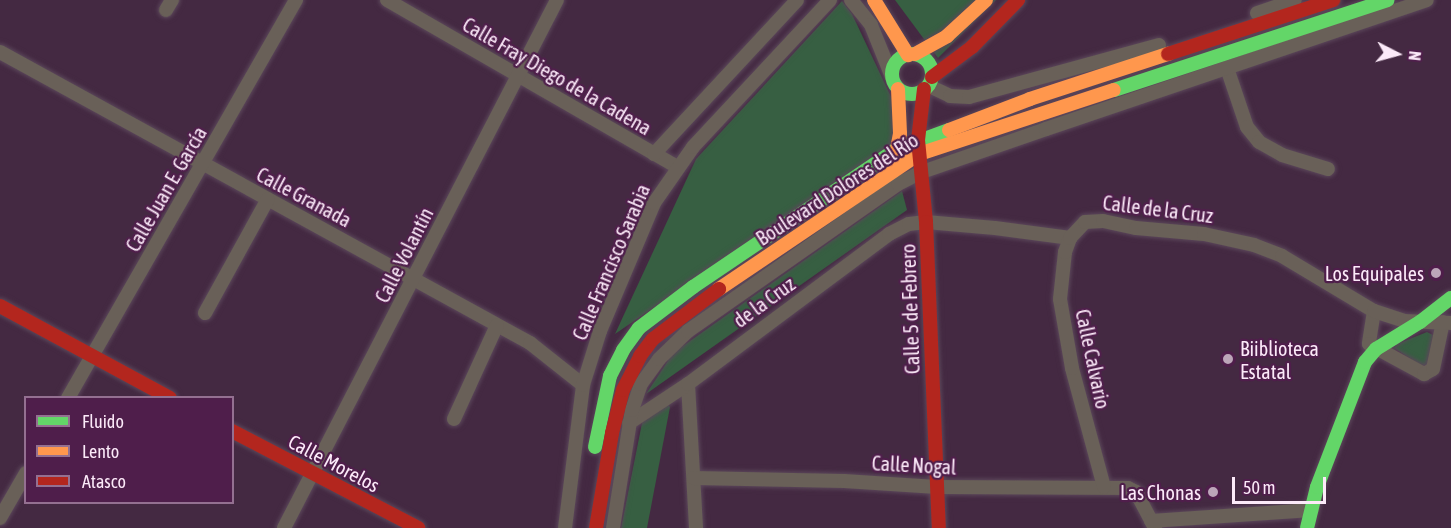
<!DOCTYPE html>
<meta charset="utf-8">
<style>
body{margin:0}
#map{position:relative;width:1451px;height:528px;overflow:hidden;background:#442942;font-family:"Asap Condensed",sans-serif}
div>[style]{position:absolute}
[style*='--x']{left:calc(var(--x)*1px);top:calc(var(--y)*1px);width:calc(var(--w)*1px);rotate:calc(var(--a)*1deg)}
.green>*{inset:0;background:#375f42}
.roads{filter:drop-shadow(0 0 2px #5b475a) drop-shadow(0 0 2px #5b475a)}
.street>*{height:14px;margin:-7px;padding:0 7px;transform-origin:7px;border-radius:7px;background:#696058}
.fast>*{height:14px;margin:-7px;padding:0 7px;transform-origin:7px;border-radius:7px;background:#63d668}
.fast>.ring{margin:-7px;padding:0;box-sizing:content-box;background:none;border:14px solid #63d668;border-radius:50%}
.slow>*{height:14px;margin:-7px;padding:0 7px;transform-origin:7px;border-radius:7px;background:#ff974d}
.jam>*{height:14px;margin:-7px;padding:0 7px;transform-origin:7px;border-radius:7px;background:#b3261e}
.dots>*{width:16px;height:16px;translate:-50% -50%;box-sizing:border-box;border:3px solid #4f1e4b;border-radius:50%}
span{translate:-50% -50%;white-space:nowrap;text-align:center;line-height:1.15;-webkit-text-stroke:4.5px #4f1e4b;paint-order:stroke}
.street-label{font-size:20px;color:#fceaf9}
.poi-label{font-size:20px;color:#fceaf9}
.right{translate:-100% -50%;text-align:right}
.left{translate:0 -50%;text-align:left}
.legend{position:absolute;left:24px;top:396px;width:210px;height:108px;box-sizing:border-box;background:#4f1e4b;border:2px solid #947091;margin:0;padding:8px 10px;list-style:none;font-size:18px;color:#fceaf9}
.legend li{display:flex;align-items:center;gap:12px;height:30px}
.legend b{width:30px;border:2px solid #947091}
.north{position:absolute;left:1367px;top:24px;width:60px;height:60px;-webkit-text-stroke:4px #4f1e4b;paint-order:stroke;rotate:96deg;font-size:16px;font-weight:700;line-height:24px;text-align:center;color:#fceaf9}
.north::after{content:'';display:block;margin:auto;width:21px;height:27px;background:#fceaf9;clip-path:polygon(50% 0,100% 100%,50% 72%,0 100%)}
.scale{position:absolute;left:1232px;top:477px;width:94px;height:27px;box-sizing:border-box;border:3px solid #fceaf9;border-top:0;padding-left:8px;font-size:18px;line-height:21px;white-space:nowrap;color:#fceaf9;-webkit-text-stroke:4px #4f1e4b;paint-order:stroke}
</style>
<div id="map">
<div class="green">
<div style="clip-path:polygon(895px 0,996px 0,938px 58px)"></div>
<div style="clip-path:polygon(842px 1px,852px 14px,894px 103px,899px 140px,615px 334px,696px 159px)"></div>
<div style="clip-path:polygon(902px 191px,907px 210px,646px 394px,673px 353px)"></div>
<div style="clip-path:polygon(1427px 332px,1433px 335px,1427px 365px,1422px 366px,1394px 348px,1397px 344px)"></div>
<div style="clip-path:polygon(666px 402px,670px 407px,647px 528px,621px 528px,643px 418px)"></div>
</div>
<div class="roads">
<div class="street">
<div style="--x:387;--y:0;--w:335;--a:29.9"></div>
<div style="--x:851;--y:0;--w:32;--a:51"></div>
<div style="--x:871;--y:25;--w:56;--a:68"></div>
<div style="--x:166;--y:10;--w:12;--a:-59"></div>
<div style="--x:1257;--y:13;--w:40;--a:-18.9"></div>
<div style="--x:0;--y:52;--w:605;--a:28.77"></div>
<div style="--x:530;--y:343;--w:68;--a:38.4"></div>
<div style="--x:1227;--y:68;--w:62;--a:71.3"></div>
<div style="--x:1247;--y:127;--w:19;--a:51"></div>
<div style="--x:1259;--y:142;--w:26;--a:29"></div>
<div style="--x:1282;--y:155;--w:48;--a:16.9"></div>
<div style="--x:929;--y:86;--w:23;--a:25"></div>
<div style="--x:950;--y:96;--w:19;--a:3"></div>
<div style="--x:969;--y:97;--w:197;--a:-15.3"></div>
<div style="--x:654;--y:154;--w:210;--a:-47.1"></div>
<div style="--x:1374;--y:311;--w:33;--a:99"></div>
<div style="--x:1369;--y:344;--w:63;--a:28.6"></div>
<div style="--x:1424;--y:374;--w:10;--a:-29"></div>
<div style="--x:1433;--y:369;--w:48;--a:-78"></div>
<div style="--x:205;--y:313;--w:130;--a:-61.1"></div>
<div style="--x:688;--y:384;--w:144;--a:86.8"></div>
<div style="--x:68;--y:398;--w:459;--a:-60.2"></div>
<div style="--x:454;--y:419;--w:103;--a:-65.4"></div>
<div style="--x:629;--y:423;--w:71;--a:-33.5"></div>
<div style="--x:688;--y:384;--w:251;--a:-36.7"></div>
<div style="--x:889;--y:234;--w:22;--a:-27"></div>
<div style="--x:909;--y:224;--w:17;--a:-7"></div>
<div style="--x:926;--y:222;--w:69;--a:5"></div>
<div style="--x:995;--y:228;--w:76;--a:7.6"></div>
<div style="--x:694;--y:478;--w:150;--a:1.1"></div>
<div style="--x:844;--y:481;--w:93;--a:3.7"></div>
<div style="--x:937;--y:487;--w:191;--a:0.3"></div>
<div style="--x:1128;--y:488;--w:9;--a:27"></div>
<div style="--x:1136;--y:492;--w:41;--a:62.2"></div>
<div style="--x:1104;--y:487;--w:123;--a:-105.1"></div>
<div style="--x:1072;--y:368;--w:70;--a:-99.9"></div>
<div style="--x:1060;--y:299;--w:47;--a:-83.9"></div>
<div style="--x:1065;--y:252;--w:15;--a:-70"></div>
<div style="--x:1070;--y:238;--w:22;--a:-47"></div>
<div style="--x:1085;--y:222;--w:18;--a:-3"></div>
<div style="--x:1103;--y:221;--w:34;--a:12"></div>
<div style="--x:1136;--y:228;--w:68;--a:5"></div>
<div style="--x:1204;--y:234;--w:51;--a:12.4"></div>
<div style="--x:1254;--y:245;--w:30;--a:21"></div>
<div style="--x:1282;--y:256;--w:107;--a:30.9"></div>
<div style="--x:1374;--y:311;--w:32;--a:18"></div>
<div style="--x:1404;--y:321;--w:47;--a:2.4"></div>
<div style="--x:0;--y:518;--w:52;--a:-60"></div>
<div style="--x:1151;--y:521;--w:161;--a:-3.9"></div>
<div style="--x:284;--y:528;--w:594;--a:-62.66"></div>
<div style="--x:565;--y:528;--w:144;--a:-82.8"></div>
<div style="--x:583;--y:385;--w:57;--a:-72.5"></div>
<div style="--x:600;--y:331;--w:139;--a:-67.1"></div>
<div style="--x:654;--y:203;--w:68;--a:-55.1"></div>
<div style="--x:693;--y:147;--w:201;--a:-47"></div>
<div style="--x:613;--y:528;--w:120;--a:-80.9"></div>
<div style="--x:632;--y:410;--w:28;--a:-71"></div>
<div style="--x:641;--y:384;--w:31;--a:-54"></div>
<div style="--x:659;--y:359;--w:40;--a:-44"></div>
<div style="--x:688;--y:331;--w:256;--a:-35"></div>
<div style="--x:898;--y:184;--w:27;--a:-27"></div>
<div style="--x:922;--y:172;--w:131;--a:-19.1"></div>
<div style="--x:1046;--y:129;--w:402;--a:-18.7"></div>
</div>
<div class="fast">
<div class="ring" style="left:892px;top:54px;width:26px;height:26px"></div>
<div style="--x:1114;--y:90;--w:288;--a:-18.2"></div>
<div style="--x:595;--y:447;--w:73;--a:-78.1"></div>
<div style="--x:610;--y:376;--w:29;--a:-63"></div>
<div style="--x:623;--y:350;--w:27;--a:-54"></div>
<div style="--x:639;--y:328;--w:68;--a:-37.2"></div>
<div style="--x:693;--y:287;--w:246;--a:-34.1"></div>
<div style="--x:897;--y:149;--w:55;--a:-20.1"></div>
<div style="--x:1307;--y:528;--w:42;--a:-76.3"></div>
<div style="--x:1317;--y:487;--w:134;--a:-69"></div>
<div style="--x:1365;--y:362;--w:17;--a:-50"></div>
<div style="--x:1376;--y:349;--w:52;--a:-31.5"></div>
<div style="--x:1420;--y:322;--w:39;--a:-38"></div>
</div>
<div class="slow">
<div style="--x:874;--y:0;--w:65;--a:58.3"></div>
<div style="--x:915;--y:54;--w:37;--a:-29"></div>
<div style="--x:947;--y:36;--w:53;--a:-42.7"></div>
<div style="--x:949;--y:130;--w:87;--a:-20.9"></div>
<div style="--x:1030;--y:99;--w:145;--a:-18.1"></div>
<div style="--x:897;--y:149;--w:16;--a:-79"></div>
<div style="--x:900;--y:133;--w:44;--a:-92.6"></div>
<div style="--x:719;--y:289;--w:241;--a:-34"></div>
<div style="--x:919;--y:154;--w:205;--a:-18.2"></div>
</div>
<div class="jam">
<div style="--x:1168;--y:54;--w:174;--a:-18.1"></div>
<div style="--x:932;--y:77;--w:50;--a:-36.9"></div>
<div style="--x:972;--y:47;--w:66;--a:-45.6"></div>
<div style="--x:924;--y:89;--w:51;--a:96.7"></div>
<div style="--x:918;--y:140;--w:82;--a:84.4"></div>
<div style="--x:926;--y:222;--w:306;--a:87.6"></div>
<div style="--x:0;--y:306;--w:193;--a:28.4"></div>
<div style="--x:232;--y:431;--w:210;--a:27.5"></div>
<div style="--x:596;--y:528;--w:96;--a:-80.4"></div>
<div style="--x:612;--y:433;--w:44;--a:-75.7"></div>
<div style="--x:623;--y:390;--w:38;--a:-63"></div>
<div style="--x:640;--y:356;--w:21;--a:-53"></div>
<div style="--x:653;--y:339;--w:83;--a:-37.1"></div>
</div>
</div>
<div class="dots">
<div style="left:1436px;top:273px;background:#bca6b9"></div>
<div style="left:1228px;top:359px;background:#bca6b9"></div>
<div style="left:1213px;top:492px;background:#bca6b9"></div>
</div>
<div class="street-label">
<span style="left:557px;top:76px;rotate:30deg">Calle Fray Diego de la Cadena</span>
<span style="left:166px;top:189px;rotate:-60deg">Calle Juan E. García</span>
<span style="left:837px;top:189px;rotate:-33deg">Boulevard Dolores del Río</span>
<span style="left:304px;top:197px;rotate:28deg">Calle Granada</span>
<span style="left:1158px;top:209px;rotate:7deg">Calle de la Cruz</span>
<span style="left:404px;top:255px;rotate:-63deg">Calle Volantín</span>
<span style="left:611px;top:262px;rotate:-67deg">Calle Francisco Sarabia</span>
<span style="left:764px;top:302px;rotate:-36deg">de la Cruz</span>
<span style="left:910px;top:309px;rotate:-92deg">Calle 5 de Febrero</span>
<span style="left:1093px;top:359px;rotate:78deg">Calle Calvario</span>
<span style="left:334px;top:463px;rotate:28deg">Calle Morelos</span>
<span style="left:914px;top:465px;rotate:3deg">Calle Nogal</span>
</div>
<div class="poi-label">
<span class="right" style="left:1424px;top:273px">Los Equipales</span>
<span class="left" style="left:1240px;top:360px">Biiblioteca<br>Estatal</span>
<span class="right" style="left:1201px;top:492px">Las Chonas</span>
</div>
<ul class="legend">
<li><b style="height:8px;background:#63d668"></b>Fluido</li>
<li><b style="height:8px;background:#ff974d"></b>Lento</li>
<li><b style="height:8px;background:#b3261e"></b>Atasco</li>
</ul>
<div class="north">N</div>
<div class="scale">50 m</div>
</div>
